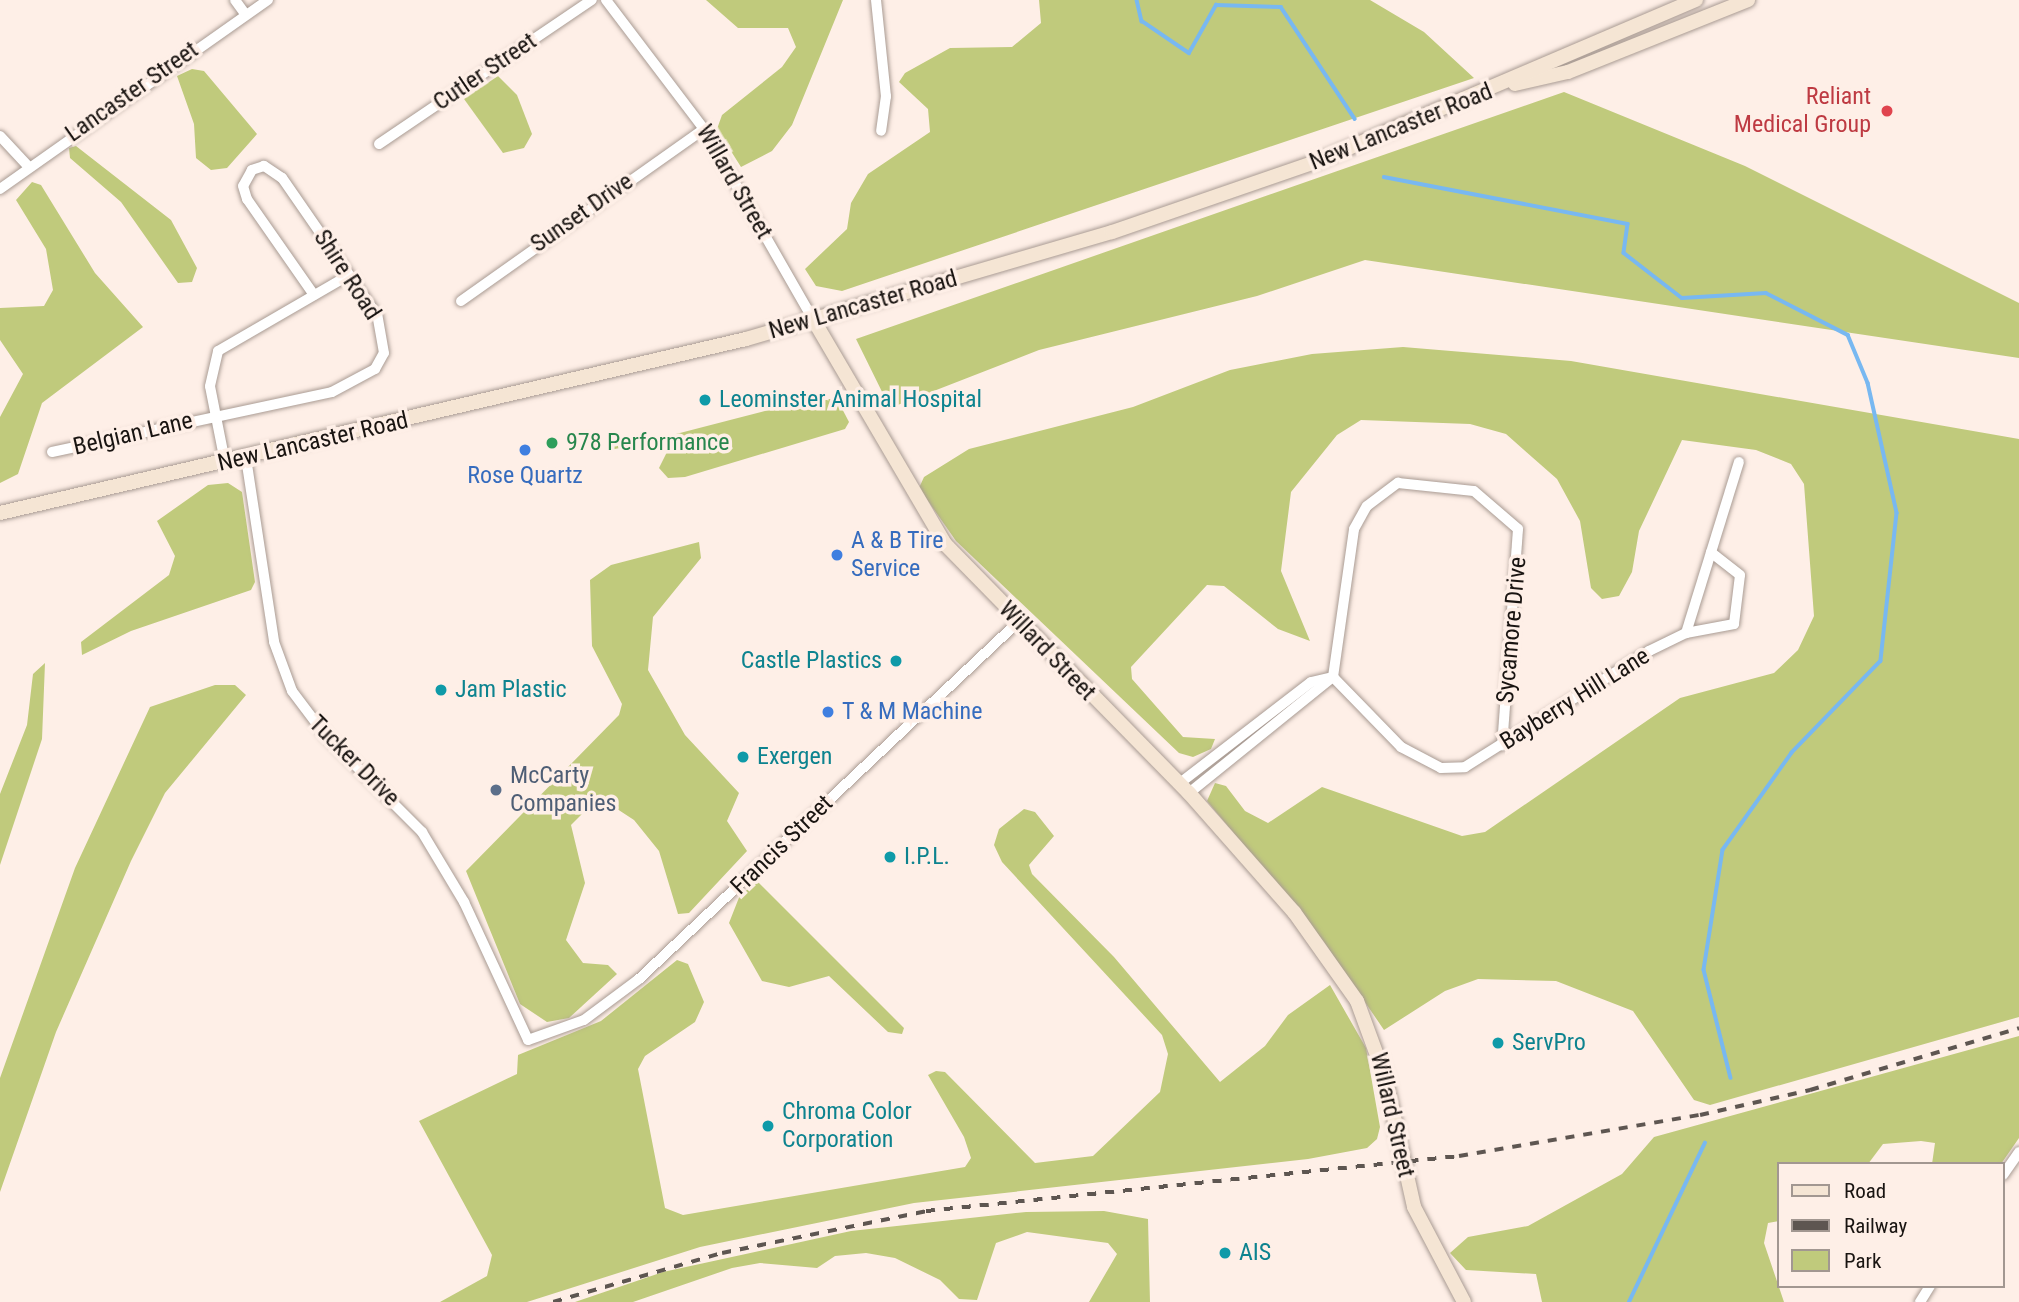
<!DOCTYPE html>
<style>
body{margin:0}
#map{position:relative;width:2019px;height:1302px;overflow:hidden;background:#feefe7;font-family:"Roboto Condensed",sans-serif}
div>[style]{position:absolute}
[style*='--x']{left:calc(var(--x)*1px);top:calc(var(--y)*1px);width:calc(var(--w)*1px);rotate:calc(var(--a)*1deg)}
.green>*{inset:0;background:#c0ca7c}
.stream>*{height:3.5px;margin:-1.75px;padding:0 1.75px;transform-origin:1.75px;border-radius:1.75px;background:#78b8f1}
.roads{filter:drop-shadow(0 0 2px #a99b93) drop-shadow(0 0 2px #a99b93)}
.street>*{height:10px;margin:-5px;padding:0 5px;transform-origin:5px;border-radius:5px;background:#fff}
.secondary>*{height:14px;margin:-7px;padding:0 7px;transform-origin:7px;border-radius:7px;background:#f5e5d4}
.rail>*{height:3.5px;margin-top:-1.75px;transform-origin:0;background:repeating-linear-gradient(90deg,#5e5651 0 9px,transparent 0 18px)}
.dots>*{width:19px;height:19px;translate:-50% -50%;box-sizing:border-box;border:4px solid #feefe7;border-radius:50%}
span{translate:-50% -50%;white-space:nowrap;text-align:center;line-height:1.15;-webkit-text-stroke:7px #feefe7;paint-order:stroke}
.street-label{font-size:24px;color:#191411}
.health-label{font-size:24px;color:#be3a42}
.right{translate:-100% -50%;text-align:right}
.culture-label{font-size:24px;color:#0d838f}
.left{translate:0 -50%;text-align:left}
.leisure-label{font-size:24px;color:#27864d}
.shop-label{font-size:24px;color:#366cbe}
.service-label{font-size:24px;color:#4e5e75}
.legend{position:absolute;left:1777px;top:1162px;width:228px;height:126px;box-sizing:border-box;background:#feefe7;border:2px solid #a29791;margin:0;padding:9px 12px;list-style:none;font-size:21px;color:#191411}
.legend li{display:flex;align-items:center;gap:14px;height:35px}
.legend b{width:35px;border:2px solid #a29791}
</style>
<div id="map">
<div class="green">
<div style="clip-path:polygon(706px 0,843px 0,792px 125px,772px 151px,741px 167px,717px 129px,722px 115px,782px 67px,796px 47px,788px 28px,738px 28px)"></div>
<div style="clip-path:polygon(1039px 0,1370px 0,1424px 32px,1474px 78px,842px 291px,816px 286px,805px 269px,847px 229px,851px 203px,868px 174px,930px 132px,928px 109px,899px 82px,905px 73px,950px 48px,1012px 47px,1041px 23px)"></div>
<div style="clip-path:polygon(192px 69px,204px 71px,257px 134px,227px 168px,211px 170px,196px 158px,194px 124px,177px 76px)"></div>
<div style="clip-path:polygon(498px 76px,517px 95px,532px 134px,524px 148px,503px 153px,464px 99px)"></div>
<div style="clip-path:polygon(1564px 92px,1745px 166px,2019px 303px,2019px 358px,1365px 260px,1257px 296px,1039px 350px,890px 408px,856px 339px)"></div>
<div style="clip-path:polygon(76px 146px,171px 220px,197px 268px,192px 282px,178px 283px,121px 202px,70px 158px,69px 148px)"></div>
<div style="clip-path:polygon(32px 182px,41px 185px,95px 273px,143px 327px,42px 403px,18px 474px,0 483px,0 417px,23px 374px,0 340px,0 308px,44px 306px,53px 290px,46px 249px,16px 200px)"></div>
<div style="clip-path:polygon(1403px 347px,1571px 361px,2019px 439px,2019px 1017px,1710px 1105px,1694px 1100px,1633px 1011px,1556px 981px,1478px 979px,1445px 991px,1384px 1030px,1324px 942px,1207px 801px,1215px 783px,1226px 786px,1245px 811px,1268px 823px,1322px 787px,1462px 836px,1485px 832px,1680px 698px,1774px 673px,1798px 650px,1814px 616px,1804px 484px,1791px 464px,1756px 450px,1682px 440px,1639px 531px,1632px 572px,1619px 596px,1602px 599px,1591px 588px,1580px 521px,1557px 479px,1506px 434px,1470px 424px,1361px 420px,1337px 435px,1291px 492px,1281px 571px,1310px 641px,1278px 629px,1224px 586px,1207px 585px,1131px 667px,1132px 679px,1183px 737px,1215px 739px,1211px 749px,1193px 757px,1179px 753px,956px 541px,919px 488px,924px 477px,969px 449px,1133px 407px,1230px 370px,1312px 354px)"></div>
<div style="clip-path:polygon(811px 399px,837px 399px,849px 422px,845px 429px,685px 477px,668px 478px,659px 468px,676px 434px)"></div>
<div style="clip-path:polygon(637px 435px,639px 444px,610px 450px,609px 442px)"></div>
<div style="clip-path:polygon(208px 485px,228px 483px,242px 492px,255px 582px,251px 590px,131px 631px,82px 655px,81px 642px,169px 575px,175px 556px,157px 521px)"></div>
<div style="clip-path:polygon(699px 542px,701px 558px,653px 617px,648px 670px,685px 735px,739px 793px,727px 821px,747px 851px,689px 913px,678px 914px,659px 851px,634px 820px,611px 805px,587px 809px,571px 825px,585px 883px,566px 940px,583px 963px,608px 965px,617px 974px,569px 1018px,547px 1022px,520px 1004px,466px 871px,619px 715px,622px 704px,592px 646px,590px 580px,611px 565px)"></div>
<div style="clip-path:polygon(45px 663px,42px 739px,0 865px,0 794px,27px 725px,33px 674px)"></div>
<div style="clip-path:polygon(215px 685px,235px 685px,246px 695px,165px 793px,131px 861px,56px 1032px,0 1192px,0 1078px,75px 868px,150px 707px)"></div>
<div style="clip-path:polygon(1024px 809px,1035px 812px,1054px 836px,1029px 865px,1032px 874px,1114px 957px,1220px 1082px,1265px 1046px,1288px 1015px,1330px 985px,1366px 1048px,1380px 1127px,1377px 1139px,1367px 1148px,1308px 1159px,914px 1203px,700px 1247px,527px 1302px,440px 1302px,487px 1276px,492px 1255px,419px 1121px,517px 1074px,518px 1055px,601px 1021px,677px 960px,688px 964px,704px 1002px,695px 1022px,645px 1056px,638px 1069px,665px 1208px,683px 1215px,965px 1167px,971px 1158px,964px 1137px,928px 1075px,936px 1071px,945px 1072px,1035px 1163px,1093px 1156px,1160px 1092px,1168px 1054px,1162px 1035px,1002px 862px,994px 845px,999px 829px)"></div>
<div style="clip-path:polygon(758px 882px,904px 1028px,902px 1034px,888px 1032px,829px 976px,789px 987px,762px 981px,729px 923px,740px 895px)"></div>
<div style="clip-path:polygon(2019px 1036px,2019px 1138px,2001px 1164px,1932px 1164px,1935px 1143px,1921px 1141px,1883px 1144px,1868px 1164px,1779px 1164px,1779px 1221px,1768px 1223px,1764px 1243px,1784px 1302px,1542px 1302px,1536px 1274px,1466px 1270px,1450px 1253px,1468px 1237px,1528px 1226px,1622px 1174px,1654px 1137px)"></div>
<div style="clip-path:polygon(1104px 1211px,1148px 1219px,1150px 1302px,1089px 1302px,1117px 1254px,1108px 1243px,1027px 1232px,996px 1243px,977px 1300px,959px 1299px,940px 1280px,895px 1258px,866px 1253px,835px 1256px,817px 1268px,760px 1263px,732px 1268px,633px 1302px,575px 1302px,663px 1272px,851px 1231px,1026px 1212px)"></div>
</div>
<div class="stream">
<div style="--x:1137;--y:0;--w:22;--a:77"></div>
<div style="--x:1142;--y:21;--w:57;--a:34.2"></div>
<div style="--x:1189;--y:53;--w:55;--a:-60.6"></div>
<div style="--x:1216;--y:5;--w:65;--a:1.8"></div>
<div style="--x:1281;--y:7;--w:134;--a:56.5"></div>
<div style="--x:1384;--y:177;--w:248;--a:10.9"></div>
<div style="--x:1628;--y:224;--w:29;--a:98"></div>
<div style="--x:1624;--y:253;--w:73;--a:37.8"></div>
<div style="--x:1682;--y:298;--w:84;--a:-3.4"></div>
<div style="--x:1766;--y:293;--w:92;--a:27.1"></div>
<div style="--x:1848;--y:335;--w:52;--a:67.4"></div>
<div style="--x:1868;--y:383;--w:133;--a:77.4"></div>
<div style="--x:1897;--y:513;--w:149;--a:96.2"></div>
<div style="--x:1881;--y:661;--w:128;--a:134.1"></div>
<div style="--x:1792;--y:753;--w:119;--a:125.4"></div>
<div style="--x:1723;--y:850;--w:121;--a:99"></div>
<div style="--x:1704;--y:970;--w:111;--a:76"></div>
<div style="--x:1629;--y:1302;--w:176;--a:-64.5"></div>
</div>
<div class="roads">
<div class="street">
<div style="--x:235;--y:0;--w:17;--a:54"></div>
<div style="--x:606;--y:0;--w:162;--a:52.8"></div>
<div style="--x:704;--y:129;--w:219;--a:60.2"></div>
<div style="--x:876;--y:0;--w:97;--a:84.1"></div>
<div style="--x:886;--y:96;--w:35;--a:98"></div>
<div style="--x:0;--y:136;--w:41;--a:47"></div>
<div style="--x:379;--y:144;--w:257;--a:-34.1"></div>
<div style="--x:0;--y:189;--w:328;--a:-35.2"></div>
<div style="--x:461;--y:301;--w:298;--a:-35.3"></div>
<div style="--x:52;--y:452;--w:286;--a:-12.1"></div>
<div style="--x:332;--y:392;--w:49;--a:-28.1"></div>
<div style="--x:375;--y:369;--w:18;--a:-61"></div>
<div style="--x:384;--y:353;--w:39;--a:-100"></div>
<div style="--x:377;--y:315;--w:167;--a:-124.7"></div>
<div style="--x:282;--y:178;--w:22;--a:-146"></div>
<div style="--x:264;--y:166;--w:13;--a:162"></div>
<div style="--x:252;--y:170;--w:18;--a:119"></div>
<div style="--x:243;--y:186;--w:14;--a:73"></div>
<div style="--x:247;--y:199;--w:117;--a:55.1"></div>
<div style="--x:246;--y:458;--w:186;--a:81.3"></div>
<div style="--x:274;--y:642;--w:52;--a:69.8"></div>
<div style="--x:292;--y:691;--w:56;--a:52.9"></div>
<div style="--x:326;--y:736;--w:136;--a:45"></div>
<div style="--x:422;--y:832;--w:82;--a:59"></div>
<div style="--x:464;--y:902;--w:152;--a:65.1"></div>
<div style="--x:528;--y:1040;--w:59;--a:-19.7"></div>
<div style="--x:584;--y:1020;--w:69;--a:-36.7"></div>
<div style="--x:639;--y:979;--w:521;--a:-43.29"></div>
<div style="--x:225;--y:462;--w:77;--a:-101.2"></div>
<div style="--x:210;--y:386;--w:36;--a:-77"></div>
<div style="--x:218;--y:351;--w:151;--a:-30.1"></div>
<div style="--x:1686;--y:633;--w:179;--a:-72.8"></div>
<div style="--x:1333;--y:677;--w:98;--a:45.8"></div>
<div style="--x:1401;--y:747;--w:45;--a:27.7"></div>
<div style="--x:1441;--y:768;--w:24;--a:-2"></div>
<div style="--x:1465;--y:767;--w:218;--a:-32.2"></div>
<div style="--x:1649;--y:651;--w:41;--a:-25.9"></div>
<div style="--x:1686;--y:633;--w:49;--a:-10.6"></div>
<div style="--x:1734;--y:624;--w:49;--a:-83"></div>
<div style="--x:1740;--y:575;--w:37;--a:-142"></div>
<div style="--x:1180;--y:783;--w:165;--a:-37.6"></div>
<div style="--x:1311;--y:682;--w:23;--a:-13"></div>
<div style="--x:1189;--y:793;--w:185;--a:-38.9"></div>
<div style="--x:1333;--y:677;--w:149;--a:-81.9"></div>
<div style="--x:1354;--y:529;--w:26;--a:-61"></div>
<div style="--x:1367;--y:506;--w:39;--a:-37"></div>
<div style="--x:1398;--y:483;--w:76;--a:6"></div>
<div style="--x:1474;--y:491;--w:58;--a:40.8"></div>
<div style="--x:1518;--y:529;--w:217;--a:94.2"></div>
<div style="--x:2003;--y:1175;--w:28;--a:-55"></div>
<div style="--x:1920;--y:1302;--w:19;--a:-58"></div>
</div>
<div class="secondary">
<div style="--x:1515;--y:84;--w:54;--a:-12.8"></div>
<div style="--x:1568;--y:72;--w:194;--a:-21.8"></div>
<div style="--x:813;--y:319;--w:261;--a:59.6"></div>
<div style="--x:945;--y:544;--w:349;--a:45.6"></div>
<div style="--x:1189;--y:793;--w:159;--a:48.6"></div>
<div style="--x:1294;--y:912;--w:109;--a:54.7"></div>
<div style="--x:1357;--y:1001;--w:81;--a:69.8"></div>
<div style="--x:1385;--y:1077;--w:133;--a:77.4"></div>
<div style="--x:1414;--y:1207;--w:107;--a:62.2"></div>
<div style="--x:0;--y:513;--w:766;--a:-13.13"></div>
<div style="--x:746;--y:339;--w:381;--a:-16.3"></div>
<div style="--x:1112;--y:232;--w:218;--a:-19"></div>
<div style="--x:1318;--y:161;--w:411;--a:-23.1"></div>
</div>
</div>
<div class="rail">
<div style="--x:553;--y:1302;--w:176;--a:-16.2"></div>
<div style="--x:722;--y:1253;--w:208;--a:-11.6"></div>
<div style="--x:926;--y:1211;--w:536;--a:-5.89"></div>
<div style="--x:1459;--y:1156;--w:244;--a:-9.7"></div>
<div style="--x:1700;--y:1115;--w:113;--a:-12.8"></div>
<div style="--x:1810;--y:1090;--w:218;--a:-16.5"></div>
</div>
<div class="dots">
<div style="left:1887px;top:111px;background:#e0444e"></div>
<div style="left:705px;top:400px;background:#0f9aa8"></div>
<div style="left:552px;top:443px;background:#2e9e5b"></div>
<div style="left:525px;top:450px;background:#3f7fe0"></div>
<div style="left:837px;top:555px;background:#3f7fe0"></div>
<div style="left:896px;top:661px;background:#0f9aa8"></div>
<div style="left:441px;top:690px;background:#0f9aa8"></div>
<div style="left:828px;top:712px;background:#3f7fe0"></div>
<div style="left:743px;top:757px;background:#0f9aa8"></div>
<div style="left:496px;top:790px;background:#5c6f8a"></div>
<div style="left:890px;top:857px;background:#0f9aa8"></div>
<div style="left:1498px;top:1043px;background:#0f9aa8"></div>
<div style="left:768px;top:1126px;background:#0f9aa8"></div>
<div style="left:1225px;top:1253px;background:#0f9aa8"></div>
</div>
<div class="street-label">
<span style="left:485px;top:72px;rotate:-34deg">Cutler Street</span>
<span style="left:132px;top:92px;rotate:-35deg">Lancaster Street</span>
<span style="left:1401px;top:127px;rotate:-22deg">New Lancaster Road</span>
<span style="left:734px;top:182px;rotate:60deg">Willard Street</span>
<span style="left:582px;top:213px;rotate:-35deg">Sunset Drive</span>
<span style="left:347px;top:275px;rotate:57deg">Shire Road</span>
<span style="left:863px;top:305px;rotate:-16deg">New Lancaster Road</span>
<span style="left:133px;top:434px;rotate:-13deg">Belgian Lane</span>
<span style="left:313px;top:442px;rotate:-13deg">New Lancaster Road</span>
<span style="left:1512px;top:630px;rotate:-85deg">Sycamore Drive</span>
<span style="left:1047px;top:651px;rotate:46deg">Willard Street</span>
<span style="left:1575px;top:699px;rotate:-32deg">Bayberry Hill Lane</span>
<span style="left:354px;top:761px;rotate:45deg">Tucker Drive</span>
<span style="left:782px;top:845px;rotate:-44deg">Francis Street</span>
<span style="left:1392px;top:1115px;rotate:77deg">Willard Street</span>
</div>
<div class="health-label">
<span class="right" style="left:1871px;top:111px">Reliant<br>Medical Group</span>
</div>
<div class="culture-label">
<span class="left" style="left:719px;top:400px">Leominster Animal Hospital</span>
<span class="right" style="left:882px;top:661px">Castle Plastics</span>
<span class="left" style="left:455px;top:690px">Jam Plastic</span>
<span class="left" style="left:757px;top:757px">Exergen</span>
<span class="left" style="left:904px;top:857px">I.P.L.</span>
<span class="left" style="left:1512px;top:1043px">ServPro</span>
<span class="left" style="left:782px;top:1126px">Chroma Color<br>Corporation</span>
<span class="left" style="left:1239px;top:1253px">AIS</span>
</div>
<div class="leisure-label">
<span class="left" style="left:566px;top:443px">978 Performance</span>
</div>
<div class="shop-label">
<span style="left:525px;top:476px">Rose Quartz</span>
<span class="left" style="left:851px;top:555px">A &amp; B Tire<br>Service</span>
<span class="left" style="left:842px;top:712px">T &amp; M Machine</span>
</div>
<div class="service-label">
<span class="left" style="left:510px;top:790px">McCarty<br>Companies</span>
</div>
<ul class="legend">
<li><b style="height:9px;background:#f5e5d4"></b>Road</li>
<li><b style="height:9px;background:#5e5651"></b>Railway</li>
<li><b style="height:19px;background:#c0ca7c"></b>Park</li>
</ul>
</div>
